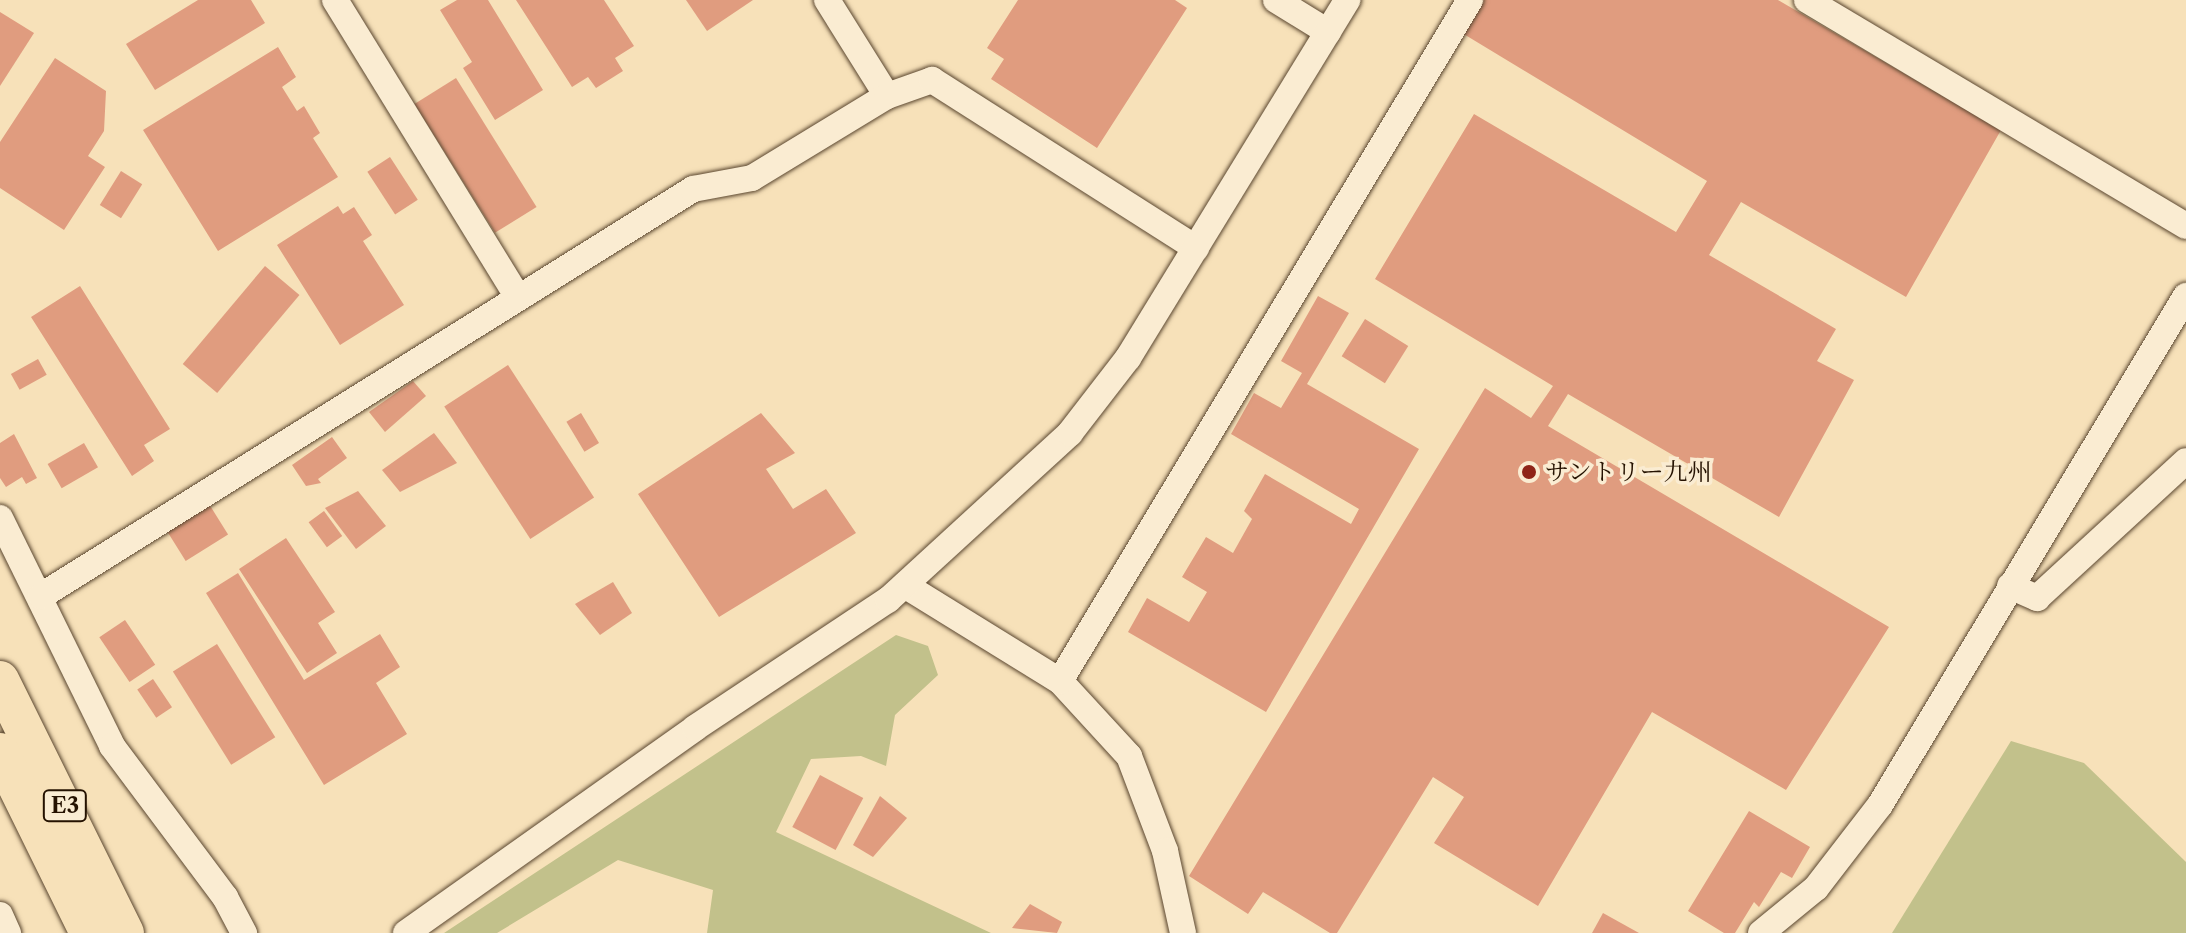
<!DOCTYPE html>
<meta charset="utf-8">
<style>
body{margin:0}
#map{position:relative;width:2186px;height:933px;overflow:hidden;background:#f7e1b9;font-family:"Libre Caslon Text","Noto Serif JP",serif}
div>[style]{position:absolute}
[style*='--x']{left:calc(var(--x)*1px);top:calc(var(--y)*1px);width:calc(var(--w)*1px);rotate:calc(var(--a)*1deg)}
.green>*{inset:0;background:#c2c18b}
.building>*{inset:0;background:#e09c7f;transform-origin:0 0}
.roads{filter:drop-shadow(0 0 2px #5a462f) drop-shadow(0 0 2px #5a462f)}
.minor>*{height:26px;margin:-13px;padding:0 13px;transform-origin:13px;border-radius:13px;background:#faecd2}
.highway>*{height:38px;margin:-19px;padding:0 19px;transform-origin:19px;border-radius:19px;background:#f7e1b9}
.dots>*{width:22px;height:22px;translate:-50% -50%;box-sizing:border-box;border:4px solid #faecd2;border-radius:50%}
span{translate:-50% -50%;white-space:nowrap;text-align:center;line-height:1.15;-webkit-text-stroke:7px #faecd2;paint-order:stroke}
.shield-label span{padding:2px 6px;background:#faecd2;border:2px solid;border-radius:6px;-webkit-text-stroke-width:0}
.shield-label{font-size:22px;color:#251201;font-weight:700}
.poi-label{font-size:24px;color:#251201}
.left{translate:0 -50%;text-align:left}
</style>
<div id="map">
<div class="green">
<div style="clip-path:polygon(896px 635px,928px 646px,938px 675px,895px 715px,886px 766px,861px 756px,811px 759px,776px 832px,991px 933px,707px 933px,713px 890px,618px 860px,497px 933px,444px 933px)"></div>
<div style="clip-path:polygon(2011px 741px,2084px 763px,2186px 862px,2186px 933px,1892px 933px)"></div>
</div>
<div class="building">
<div style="clip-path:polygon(198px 0,251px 0,265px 23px,155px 90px,126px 44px)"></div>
<div style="clip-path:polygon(457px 0,488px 0,543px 90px,495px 120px,463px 68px,472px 62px,440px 10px)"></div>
<div style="clip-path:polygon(516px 0,604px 0,634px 46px,615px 58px,623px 71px,596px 88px,588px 77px,572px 87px)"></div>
<div style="clip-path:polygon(686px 0,753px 0,707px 31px)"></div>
<div style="clip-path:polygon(1018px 0,1175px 0,1187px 8px,1097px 148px,991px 79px,1004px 59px,987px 48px)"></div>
<div style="clip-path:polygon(1482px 0,1778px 0,2001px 130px,1906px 297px,1741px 202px,1709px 255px,1836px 329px,1817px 361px,1854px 380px,1779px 517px,1568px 394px,1548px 426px,1889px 627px,1786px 790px,1652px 712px,1538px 906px,1434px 843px,1464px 797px,1433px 777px,1337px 933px,1330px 933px,1263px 892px,1248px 914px,1189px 876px,1485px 388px,1531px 418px,1553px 386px,1375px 279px,1474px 114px,1676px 232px,1707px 181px,1462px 33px)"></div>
<div style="clip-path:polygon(0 12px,34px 33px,0 86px)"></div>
<div style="clip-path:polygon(278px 47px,296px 77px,282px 87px,297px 111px,304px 106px,320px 133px,313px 138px,338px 177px,218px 251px,143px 130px)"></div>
<div style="clip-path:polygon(55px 58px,106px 91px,104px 131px,88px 156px,105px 167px,64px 230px,0 188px,0 142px)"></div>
<div style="left:456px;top:78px;width:152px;height:49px;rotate:58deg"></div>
<div style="left:390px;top:157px;width:51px;height:27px;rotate:57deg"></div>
<div style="left:121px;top:171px;width:25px;height:40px;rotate:32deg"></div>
<div style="clip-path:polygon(338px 206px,343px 214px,354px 207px,372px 235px,363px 241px,404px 305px,340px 345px,277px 245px)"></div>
<div style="left:265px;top:266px;width:45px;height:128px;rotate:40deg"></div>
<div style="clip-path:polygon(80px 286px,170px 429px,144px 445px,154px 461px,132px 476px,31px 317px)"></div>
<div style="clip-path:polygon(1318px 296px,1349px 313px,1307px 384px,1419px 449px,1266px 712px,1128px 632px,1147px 598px,1189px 622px,1207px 592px,1182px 577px,1206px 537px,1233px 553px,1252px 519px,1244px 511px,1265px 474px,1351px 524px,1359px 509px,1231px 434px,1254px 393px,1281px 408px,1302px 373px,1281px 361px)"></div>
<div style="left:1365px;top:319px;width:51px;height:44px;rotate:32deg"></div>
<div style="left:38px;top:359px;width:18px;height:31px;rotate:61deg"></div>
<div style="left:508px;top:365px;width:158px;height:76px;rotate:57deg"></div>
<div style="clip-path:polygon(413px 381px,426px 396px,385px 432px,369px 412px)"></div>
<div style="left:581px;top:413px;width:35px;height:17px;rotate:59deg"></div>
<div style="clip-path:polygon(761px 413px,795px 453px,766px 469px,793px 509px,826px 489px,856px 533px,719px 617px,638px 494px)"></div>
<div style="clip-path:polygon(434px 433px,457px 463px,400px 492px,382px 470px)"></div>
<div style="clip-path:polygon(14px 434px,37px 478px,26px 484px,22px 477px,6px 487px,0 478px,0 443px)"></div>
<div style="clip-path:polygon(332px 437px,347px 458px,318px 479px,321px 483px,306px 486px,292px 465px)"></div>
<div style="left:84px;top:443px;width:28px;height:42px;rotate:60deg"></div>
<div style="clip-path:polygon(358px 491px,386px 526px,356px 549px,325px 508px)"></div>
<div style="left:209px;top:504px;width:36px;height:50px;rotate:58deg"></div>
<div style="left:324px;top:511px;width:31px;height:19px;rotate:54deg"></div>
<div style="clip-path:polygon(286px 538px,335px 612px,318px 623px,337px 653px,307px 673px,239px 569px)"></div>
<div style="clip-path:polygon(238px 573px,304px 680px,380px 634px,400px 667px,376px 683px,407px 734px,324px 785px,206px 593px)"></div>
<div style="clip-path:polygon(613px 582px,632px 613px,600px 635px,575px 604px)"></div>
<div style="left:125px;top:620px;width:54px;height:31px;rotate:56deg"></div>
<div style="left:217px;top:644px;width:110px;height:52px;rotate:58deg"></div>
<div style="left:153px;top:679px;width:34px;height:19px;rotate:56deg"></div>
<div style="left:820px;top:775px;width:49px;height:59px;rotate:28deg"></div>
<div style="clip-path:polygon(880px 796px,907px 818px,873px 857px,853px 845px)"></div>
<div style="clip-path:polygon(1749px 811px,1810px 847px,1792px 878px,1781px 872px,1759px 907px,1754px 902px,1735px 933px,1724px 933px,1688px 911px)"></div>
<div style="clip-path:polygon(1030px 904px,1062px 922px,1057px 933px,1012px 928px)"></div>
<div style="clip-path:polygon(1603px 913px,1639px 933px,1592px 933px)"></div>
</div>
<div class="roads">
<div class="minor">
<div style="--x:335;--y:0;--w:347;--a:58.4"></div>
<div style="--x:827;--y:0;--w:113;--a:58"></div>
<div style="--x:1276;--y:0;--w:61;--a:31.6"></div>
<div style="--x:1807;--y:0;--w:441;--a:30.8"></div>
<div style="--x:0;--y:518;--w:254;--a:63.8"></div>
<div style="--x:112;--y:746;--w:189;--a:53.2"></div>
<div style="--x:225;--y:897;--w:41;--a:62.2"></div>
<div style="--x:906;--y:586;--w:181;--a:31.7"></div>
<div style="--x:1060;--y:681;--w:102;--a:47.4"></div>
<div style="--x:1129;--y:756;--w:102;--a:69.2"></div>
<div style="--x:1165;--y:851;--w:84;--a:77.6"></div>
<div style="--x:2010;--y:586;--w:30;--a:24"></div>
<div style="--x:2037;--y:598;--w:202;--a:-42.6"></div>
<div style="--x:41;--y:596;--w:769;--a:-31.97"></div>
<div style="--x:693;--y:189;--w:60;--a:-10.6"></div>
<div style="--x:752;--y:178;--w:158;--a:-31.3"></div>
<div style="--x:887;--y:96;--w:48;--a:-19.6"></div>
<div style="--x:932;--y:80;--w:313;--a:32.5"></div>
<div style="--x:1060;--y:681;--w:795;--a:-58.95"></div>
<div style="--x:0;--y:915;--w:20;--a:66"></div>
<div style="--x:406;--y:933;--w:354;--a:-35.3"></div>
<div style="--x:695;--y:728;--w:232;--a:-33.6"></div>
<div style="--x:888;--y:600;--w:247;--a:-42.5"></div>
<div style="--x:1070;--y:433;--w:95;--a:-52.3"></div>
<div style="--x:1128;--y:358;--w:420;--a:-58.5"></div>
<div style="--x:1761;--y:933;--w:71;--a:-39.3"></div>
<div style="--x:1816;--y:888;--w:105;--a:-52.4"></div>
<div style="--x:1880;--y:805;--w:594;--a:-58.99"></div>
</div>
<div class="highway">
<div style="--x:0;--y:680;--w:282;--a:63.7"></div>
<div style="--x:0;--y:752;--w:202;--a:63.8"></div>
</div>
</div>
<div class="dots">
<div style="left:1529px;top:472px;background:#8f2418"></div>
</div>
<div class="shield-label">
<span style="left:65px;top:806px">E3</span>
</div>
<div class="poi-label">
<span class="left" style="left:1545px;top:472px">サントリー九州</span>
</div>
</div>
